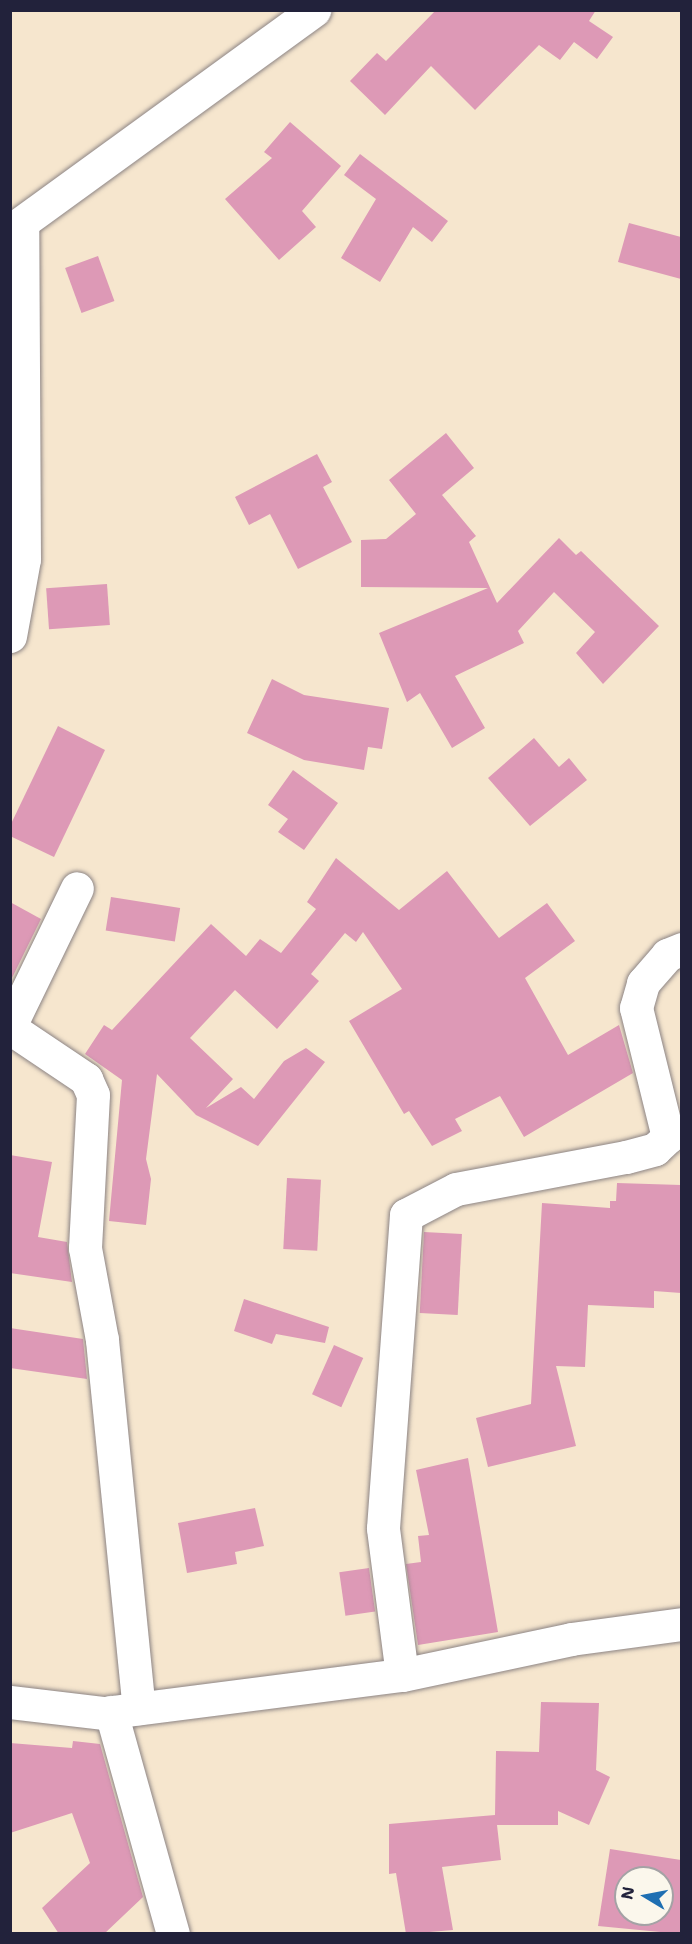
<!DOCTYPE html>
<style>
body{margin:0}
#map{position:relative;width:692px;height:1944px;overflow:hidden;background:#f6e6ce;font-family:"Shantell Sans",sans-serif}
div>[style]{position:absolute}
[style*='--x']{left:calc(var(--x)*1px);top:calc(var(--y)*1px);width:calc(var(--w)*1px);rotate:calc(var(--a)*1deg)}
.building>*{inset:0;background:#dd99b6;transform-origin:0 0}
.roads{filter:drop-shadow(0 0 2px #8c8484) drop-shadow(0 0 2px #8c8484)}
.minor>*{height:33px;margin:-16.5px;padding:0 16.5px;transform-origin:16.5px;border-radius:16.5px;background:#fff}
span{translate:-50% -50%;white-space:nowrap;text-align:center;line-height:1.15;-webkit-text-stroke:4.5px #fbf7ec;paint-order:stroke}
.frame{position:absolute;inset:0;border:12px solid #22223b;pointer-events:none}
.north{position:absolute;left:614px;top:1866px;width:60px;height:60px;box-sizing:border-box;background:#fbf7ec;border:2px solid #a4a2a5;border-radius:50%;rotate:280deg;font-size:16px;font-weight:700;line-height:24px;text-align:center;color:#22223b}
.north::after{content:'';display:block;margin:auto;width:21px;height:27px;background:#1f6fb2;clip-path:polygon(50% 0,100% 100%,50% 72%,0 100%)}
</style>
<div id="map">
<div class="building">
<div style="clip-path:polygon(436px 10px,596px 10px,589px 21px,613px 37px,597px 59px,574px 42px,560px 60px,539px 45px,475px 110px,431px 66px,385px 115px,350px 81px,377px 53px,386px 61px)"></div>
<div style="clip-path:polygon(290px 122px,341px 166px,302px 211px,316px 227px,279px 260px,225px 199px,272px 158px,264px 152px)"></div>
<div style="clip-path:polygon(360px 154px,448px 221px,432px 242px,413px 227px,380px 282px,341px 258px,376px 199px,344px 175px)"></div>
<div style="clip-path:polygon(629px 223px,681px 237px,681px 279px,618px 262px)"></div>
<div style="left:98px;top:256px;width:48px;height:35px;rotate:70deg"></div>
<div style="clip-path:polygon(446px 433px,474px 468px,442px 495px,476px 536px,469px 542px,497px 603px,559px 538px,576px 555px,581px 551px,659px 626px,603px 684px,576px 653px,595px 632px,554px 592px,518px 631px,524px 643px,455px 676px,485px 728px,452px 748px,420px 693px,407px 702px,379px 633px,488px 588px,361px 587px,361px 540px,386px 539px,416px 514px,389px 480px)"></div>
<div style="clip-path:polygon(317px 454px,332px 482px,323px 487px,352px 542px,298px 569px,270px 514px,249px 525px,235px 497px)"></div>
<div style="left:107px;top:584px;width:41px;height:61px;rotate:86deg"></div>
<div style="clip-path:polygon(272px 679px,304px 695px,389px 708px,382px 749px,368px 747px,364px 770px,304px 760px,247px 733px)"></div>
<div style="clip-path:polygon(58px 726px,105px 750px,54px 857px,10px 836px,10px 826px)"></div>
<div style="clip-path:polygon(534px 738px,559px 767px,569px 758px,587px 780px,530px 826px,488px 778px)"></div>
<div style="clip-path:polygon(293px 770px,338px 803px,304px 850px,278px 832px,288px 819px,268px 805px)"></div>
<div style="clip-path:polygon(336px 858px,399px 910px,447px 871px,499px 938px,547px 903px,575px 941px,525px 978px,568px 1055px,619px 1025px,633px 1073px,524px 1137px,500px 1096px,455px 1119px,462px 1131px,432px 1146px,409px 1111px,404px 1114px,349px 1021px,402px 989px,363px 932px,356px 942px,345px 933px,311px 974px,319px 981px,277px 1029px,235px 990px,190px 1038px,233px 1079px,206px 1108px,241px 1087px,254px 1099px,284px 1061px,306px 1048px,325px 1062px,258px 1146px,196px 1115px,157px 1074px,146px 1159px,151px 1179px,146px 1225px,109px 1221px,122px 1080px,85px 1054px,104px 1025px,112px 1030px,211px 924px,246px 956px,260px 939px,281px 953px,316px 909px,307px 902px)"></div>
<div style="left:111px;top:897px;width:70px;height:34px;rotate:9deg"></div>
<div style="clip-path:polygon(10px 902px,41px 919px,10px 982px)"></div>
<div style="clip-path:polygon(10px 1155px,52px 1162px,38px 1237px,67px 1242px,72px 1282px,10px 1273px)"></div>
<div style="left:287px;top:1178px;width:34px;height:71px;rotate:3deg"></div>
<div style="clip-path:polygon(617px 1183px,681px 1185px,681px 1293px,654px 1291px,654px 1308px,588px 1305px,585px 1367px,556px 1366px,576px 1446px,488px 1467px,476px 1418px,531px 1404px,542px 1203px,610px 1208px,610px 1201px,616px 1201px)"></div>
<div style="left:424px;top:1232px;width:38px;height:81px;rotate:3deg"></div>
<div style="clip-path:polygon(244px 1299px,329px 1327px,325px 1343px,276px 1334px,272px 1344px,234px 1331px)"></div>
<div style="clip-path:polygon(10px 1328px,83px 1339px,87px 1379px,10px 1368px)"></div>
<div style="left:334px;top:1345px;width:32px;height:54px;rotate:24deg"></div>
<div style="clip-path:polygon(468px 1458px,498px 1632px,418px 1645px,406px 1564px,421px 1562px,418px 1536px,429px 1535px,416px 1470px)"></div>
<div style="clip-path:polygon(255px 1508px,264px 1546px,235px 1552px,237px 1564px,187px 1573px,178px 1523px)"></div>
<div style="left:369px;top:1568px;width:44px;height:30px;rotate:82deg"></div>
<div style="clip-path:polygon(541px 1702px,599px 1703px,596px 1770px,610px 1777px,589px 1825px,558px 1811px,558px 1825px,497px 1825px,501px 1860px,442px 1867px,453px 1930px,406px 1934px,396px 1873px,389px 1874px,389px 1824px,495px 1815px,496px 1751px,539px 1752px)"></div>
<div style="clip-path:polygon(73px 1741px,100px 1744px,143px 1897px,104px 1934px,59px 1934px,42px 1908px,90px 1863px,72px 1813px,10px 1833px,10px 1743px,72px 1748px)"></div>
<div style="clip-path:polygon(evenodd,610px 1849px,681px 1860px,681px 1934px,598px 1926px,610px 1849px,626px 1878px,662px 1878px,662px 1914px,626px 1914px,626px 1878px)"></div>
</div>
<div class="roads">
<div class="minor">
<div style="--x:10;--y:231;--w:376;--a:-36"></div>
<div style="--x:10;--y:636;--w:78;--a:-79.7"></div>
<div style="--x:24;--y:559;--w:336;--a:-90.3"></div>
<div style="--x:10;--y:1026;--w:153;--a:-64.1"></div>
<div style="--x:10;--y:1028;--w:92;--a:33.9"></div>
<div style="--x:86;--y:1079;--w:17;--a:66"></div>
<div style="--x:93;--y:1095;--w:153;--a:93"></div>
<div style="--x:85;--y:1248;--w:94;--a:79.5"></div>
<div style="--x:102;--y:1340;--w:370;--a:84.3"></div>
<div style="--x:402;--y:1675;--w:148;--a:-97.4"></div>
<div style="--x:383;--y:1528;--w:314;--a:-85.8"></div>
<div style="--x:406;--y:1215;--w:56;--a:-27.5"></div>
<div style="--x:456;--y:1189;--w:173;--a:-10.7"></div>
<div style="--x:626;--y:1157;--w:30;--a:-15"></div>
<div style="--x:655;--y:1149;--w:18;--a:-43"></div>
<div style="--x:668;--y:1137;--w:133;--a:-103.9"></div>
<div style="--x:636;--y:1008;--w:26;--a:-74"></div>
<div style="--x:643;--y:983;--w:37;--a:-49"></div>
<div style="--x:667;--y:955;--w:16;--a:-22"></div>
<div style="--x:10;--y:1702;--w:95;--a:6.7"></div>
<div style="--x:104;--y:1713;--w:300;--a:-7.3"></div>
<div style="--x:402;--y:1675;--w:173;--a:-12"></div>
<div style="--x:571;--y:1639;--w:112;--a:-7.7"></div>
<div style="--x:111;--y:1712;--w:230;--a:74.4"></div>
</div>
</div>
<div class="frame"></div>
<div class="north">N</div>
</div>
